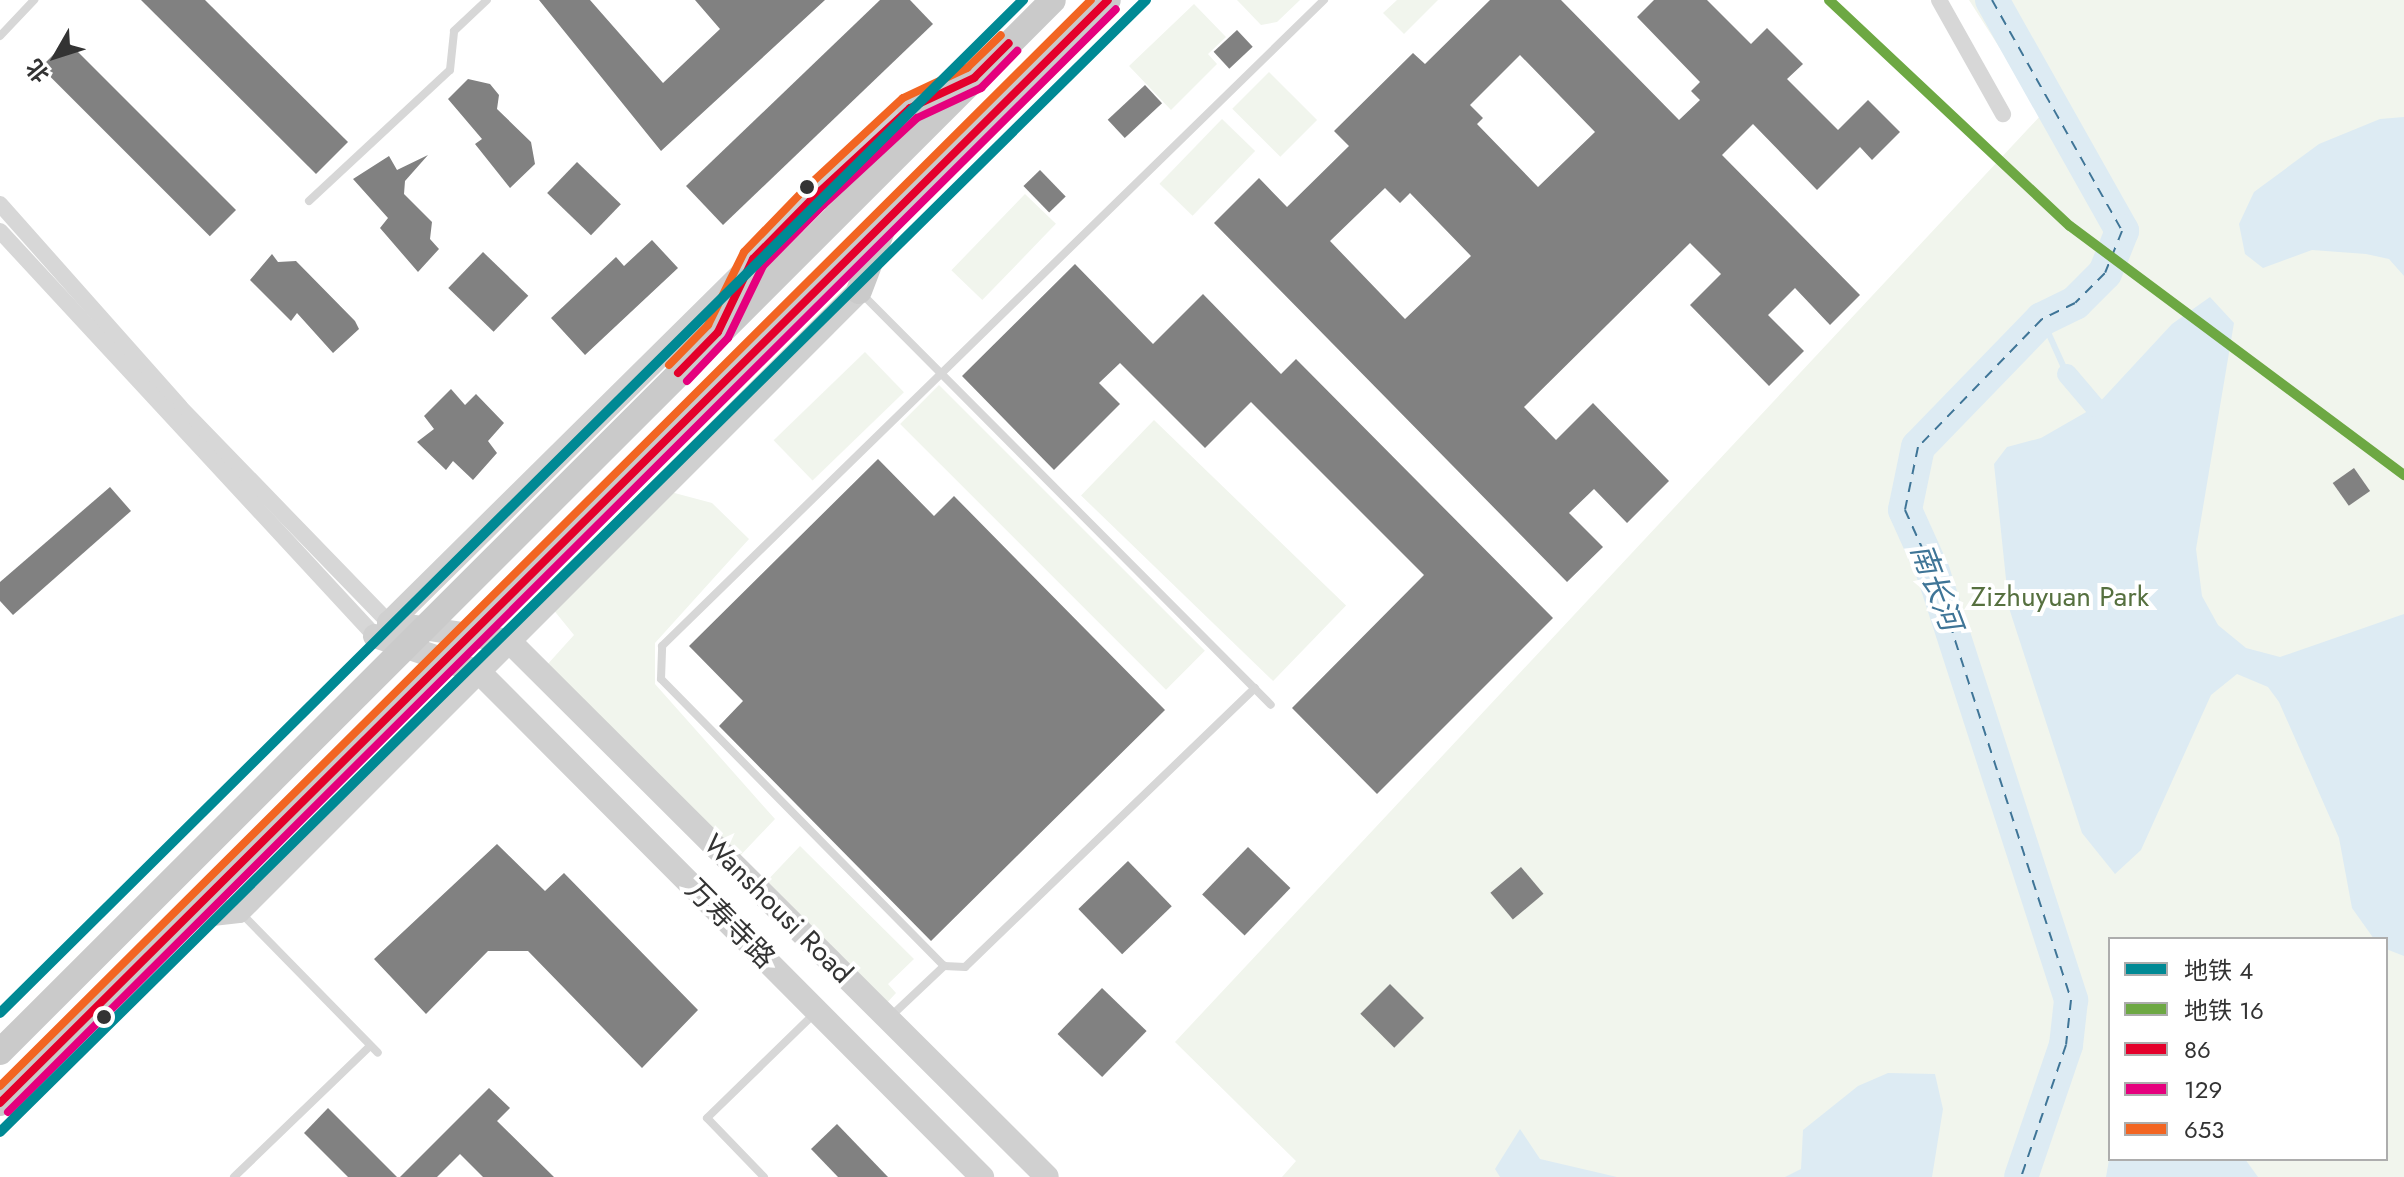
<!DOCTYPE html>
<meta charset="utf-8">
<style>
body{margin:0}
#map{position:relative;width:2404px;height:1177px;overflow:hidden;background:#fff;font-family:Jost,"Noto Sans SC",sans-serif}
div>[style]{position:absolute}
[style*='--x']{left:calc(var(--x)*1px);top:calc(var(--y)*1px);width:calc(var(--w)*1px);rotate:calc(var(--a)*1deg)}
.green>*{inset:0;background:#f1f5ed;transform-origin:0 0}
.water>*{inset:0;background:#ddebf3}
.stream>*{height:6px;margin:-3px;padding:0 3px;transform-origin:3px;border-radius:3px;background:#ddebf3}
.canal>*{height:20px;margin:-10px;padding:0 10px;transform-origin:10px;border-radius:10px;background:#ddebf3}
.river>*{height:34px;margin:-17px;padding:0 17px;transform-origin:17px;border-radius:17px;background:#ddebf3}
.ferry>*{height:2px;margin-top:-1px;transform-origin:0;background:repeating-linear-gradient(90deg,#3f7597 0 10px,transparent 0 18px)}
.building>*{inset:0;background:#818181;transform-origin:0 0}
.lane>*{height:8px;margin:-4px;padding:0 4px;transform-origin:4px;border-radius:4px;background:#d7d7d7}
.street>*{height:16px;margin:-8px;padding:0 8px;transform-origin:8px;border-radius:8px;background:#d7d7d7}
.secondary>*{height:24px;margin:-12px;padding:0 12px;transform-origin:12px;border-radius:12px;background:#d0d0d0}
.primary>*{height:26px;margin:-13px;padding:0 13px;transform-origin:13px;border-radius:13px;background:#cacaca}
.bus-1>*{height:8px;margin:-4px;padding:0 4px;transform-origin:4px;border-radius:4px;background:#e4002b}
.bus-2>*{height:8px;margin:-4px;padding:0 4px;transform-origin:4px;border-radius:4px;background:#e5007d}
.bus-3>*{height:8px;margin:-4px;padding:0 4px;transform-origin:4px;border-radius:4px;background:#f26522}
.metro-1>*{height:10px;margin:-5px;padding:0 5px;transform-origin:5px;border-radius:5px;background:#008994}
.metro-2>*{height:10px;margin:-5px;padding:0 5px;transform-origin:5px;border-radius:5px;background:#6da843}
.dots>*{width:22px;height:22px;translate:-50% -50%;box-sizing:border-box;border:4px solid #fff;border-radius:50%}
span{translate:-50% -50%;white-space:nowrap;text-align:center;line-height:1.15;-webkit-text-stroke:8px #fff;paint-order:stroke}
.park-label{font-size:28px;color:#56703f}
.street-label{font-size:28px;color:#333}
.water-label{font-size:30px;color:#3f7597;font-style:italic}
.legend{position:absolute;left:2108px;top:937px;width:280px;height:224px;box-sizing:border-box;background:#fff;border:2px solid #adadad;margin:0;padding:10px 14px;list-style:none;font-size:24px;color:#333}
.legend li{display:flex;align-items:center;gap:16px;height:40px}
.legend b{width:40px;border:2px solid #adadad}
.north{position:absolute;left:16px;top:16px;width:80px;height:80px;-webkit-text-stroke:6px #fff;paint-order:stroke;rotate:231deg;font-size:22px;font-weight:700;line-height:32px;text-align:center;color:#333}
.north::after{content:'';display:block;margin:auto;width:28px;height:36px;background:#333;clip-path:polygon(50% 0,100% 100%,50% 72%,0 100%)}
</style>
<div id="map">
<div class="green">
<div style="clip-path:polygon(1237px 0,1300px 0,1277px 22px,1261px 25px)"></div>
<div style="clip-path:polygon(1397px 0,1438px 0,1404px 34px,1383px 13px)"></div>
<div style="clip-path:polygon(evenodd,1969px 0,2404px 0,2404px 1177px,1282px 1177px,1296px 1161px,1175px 1042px,2042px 114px,1969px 0,2110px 939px,2386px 939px,2386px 1159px,2110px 1159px,2110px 939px)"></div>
<div style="clip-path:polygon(1194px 4px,1226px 37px,1208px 54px,1217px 64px,1171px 110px,1129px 66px)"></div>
<div style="left:1269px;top:72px;width:68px;height:52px;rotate:45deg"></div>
<div style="left:1222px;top:119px;width:46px;height:90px;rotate:44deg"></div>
<div style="left:1025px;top:194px;width:43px;height:106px;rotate:44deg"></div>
<div style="left:865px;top:352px;width:56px;height:127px;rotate:46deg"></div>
<div style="left:939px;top:385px;width:376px;height:55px;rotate:45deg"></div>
<div style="left:1154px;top:420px;width:267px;height:105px;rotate:44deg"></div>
<div style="clip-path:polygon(667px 491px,712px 503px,749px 539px,655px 643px,655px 684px,775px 819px,737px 859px,546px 666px,574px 635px,552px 608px)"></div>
<div style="clip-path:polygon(800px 846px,914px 959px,888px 984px,896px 993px,884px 1006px,763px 885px)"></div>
</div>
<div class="water">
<div style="clip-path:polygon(2404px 117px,2404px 276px,2389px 259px,2366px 254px,2312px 250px,2263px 268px,2245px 254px,2239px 224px,2254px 192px,2319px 144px,2380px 119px)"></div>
<div style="clip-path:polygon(2210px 297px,2234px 323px,2196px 549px,2202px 596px,2218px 625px,2246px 648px,2280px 657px,2404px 614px,2404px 956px,2386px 949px,2386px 939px,2374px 939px,2352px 908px,2339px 838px,2279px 702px,2268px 687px,2237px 674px,2211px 695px,2141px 850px,2115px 874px,2082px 833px,2009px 608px,1994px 464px,2007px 447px,2041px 438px,2095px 407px,2172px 324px)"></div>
<div style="clip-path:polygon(1888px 1073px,1935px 1074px,1943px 1109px,1932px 1177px,1785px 1177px,1801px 1169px,1803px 1130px,1858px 1086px)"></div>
<div style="clip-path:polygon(1520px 1129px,1540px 1159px,1617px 1177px,1500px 1177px,1495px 1169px)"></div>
<div style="clip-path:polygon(2110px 1154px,2245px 1159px,2258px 1177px,2106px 1177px)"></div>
</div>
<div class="stream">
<div style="--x:2042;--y:319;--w:60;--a:65.6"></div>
</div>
<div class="canal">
<div style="--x:2067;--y:374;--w:43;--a:49.7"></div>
</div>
<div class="river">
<div style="--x:1992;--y:0;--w:265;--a:60.6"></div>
<div style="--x:2122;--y:231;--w:45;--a:112"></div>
<div style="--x:2105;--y:273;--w:42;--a:135"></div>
<div style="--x:2075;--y:303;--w:37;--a:154"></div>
<div style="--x:2042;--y:319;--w:178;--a:134.1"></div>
<div style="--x:1918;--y:447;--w:64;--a:101.7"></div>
<div style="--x:1905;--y:510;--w:68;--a:65.7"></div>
<div style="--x:1933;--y:572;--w:450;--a:72.1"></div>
<div style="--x:2071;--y:1000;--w:45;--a:96.3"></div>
<div style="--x:2066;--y:1045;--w:139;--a:108.8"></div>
</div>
<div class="ferry">
<div style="--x:1992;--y:0;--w:265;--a:60.6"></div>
<div style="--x:2122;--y:231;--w:45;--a:112"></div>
<div style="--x:2105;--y:273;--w:42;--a:135"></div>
<div style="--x:2075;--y:303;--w:37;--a:154"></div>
<div style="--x:2042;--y:319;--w:178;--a:134.1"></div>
<div style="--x:1918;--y:447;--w:64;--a:101.7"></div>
<div style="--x:1905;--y:510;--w:68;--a:65.7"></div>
<div style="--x:1933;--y:572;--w:450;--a:72.1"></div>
<div style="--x:2071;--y:1000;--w:45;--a:96.3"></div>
<div style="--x:2066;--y:1045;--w:139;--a:108.8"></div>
</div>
<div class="building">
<div style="clip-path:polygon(141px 0,205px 0,348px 142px,316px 174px)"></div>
<div style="clip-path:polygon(539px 0,590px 0,663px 83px,720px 29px,695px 0,825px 0,661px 151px)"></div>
<div style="clip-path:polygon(880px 0,910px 0,933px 24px,723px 225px,686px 186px)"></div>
<div style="clip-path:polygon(evenodd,1490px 0,1561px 0,1679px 120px,1700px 100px,1691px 91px,1700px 82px,1637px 17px,1654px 0,1707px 0,1751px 44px,1767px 28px,1803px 64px,1787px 79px,1838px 130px,1868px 100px,1900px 132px,1872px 160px,1860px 147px,1817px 190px,1753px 124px,1722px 155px,1860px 295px,1830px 325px,1795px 288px,1768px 315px,1804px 351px,1769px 386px,1690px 305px,1721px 274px,1690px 243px,1524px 407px,1556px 440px,1593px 403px,1669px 481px,1627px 523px,1594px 489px,1569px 513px,1603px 547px,1567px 582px,1214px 223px,1259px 178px,1287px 207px,1349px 146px,1334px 131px,1413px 53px,1425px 64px,1490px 0,1520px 55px,1595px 132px,1538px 187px,1477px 124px,1483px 118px,1470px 105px,1520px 55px,1490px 0,1385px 188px,1400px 203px,1410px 193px,1471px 256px,1405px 319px,1330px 241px,1385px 188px)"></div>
<div style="left:1237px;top:30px;width:23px;height:32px;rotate:47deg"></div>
<div style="left:67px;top:41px;width:239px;height:37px;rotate:45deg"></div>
<div style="clip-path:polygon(468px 79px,490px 84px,499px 95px,497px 109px,531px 142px,535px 164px,510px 188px,475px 144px,482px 139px,448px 99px)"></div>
<div style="left:1145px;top:85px;width:25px;height:51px;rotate:47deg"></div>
<div style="clip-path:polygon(428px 155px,405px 181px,404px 194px,432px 222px,430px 239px,439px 249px,418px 272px,380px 228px,388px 218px,353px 179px,389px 156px,397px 170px)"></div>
<div style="left:577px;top:162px;width:61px;height:43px;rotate:44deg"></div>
<div style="left:1040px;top:170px;width:37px;height:23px;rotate:46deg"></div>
<div style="clip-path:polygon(652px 240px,678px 268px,585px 355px,551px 318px,616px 257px,624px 266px)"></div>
<div style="left:483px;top:252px;width:63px;height:50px;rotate:44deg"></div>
<div style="clip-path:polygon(272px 254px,278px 262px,296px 261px,355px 321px,359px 329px,333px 353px,297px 313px,291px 321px,250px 280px)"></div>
<div style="clip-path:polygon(1075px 264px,1153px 344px,1203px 294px,1281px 374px,1296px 359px,1553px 618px,1377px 794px,1292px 708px,1424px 575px,1251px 402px,1205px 448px,1120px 363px,1099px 383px,1120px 404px,1054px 470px,962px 376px)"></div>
<div style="clip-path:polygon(451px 389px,465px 405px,476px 394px,504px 423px,488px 441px,497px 453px,473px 480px,453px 461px,446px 470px,417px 442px,434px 429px,424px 416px)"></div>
<div style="clip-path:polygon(878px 459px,934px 516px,954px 496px,1165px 710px,931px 941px,719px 726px,743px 701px,689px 646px)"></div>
<div style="left:2354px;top:468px;width:28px;height:26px;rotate:55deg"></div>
<div style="clip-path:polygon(110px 487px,131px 511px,13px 615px,0 601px,0 582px)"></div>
<div style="clip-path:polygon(497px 844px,545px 891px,564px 873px,698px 1010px,642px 1068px,528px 951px,488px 951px,426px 1014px,374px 959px)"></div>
<div style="left:1248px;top:847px;width:59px;height:66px;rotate:44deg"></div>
<div style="left:1128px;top:861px;width:63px;height:69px;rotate:46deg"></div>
<div style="left:1521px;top:867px;width:35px;height:40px;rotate:50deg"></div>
<div style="left:1390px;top:984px;width:48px;height:42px;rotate:45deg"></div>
<div style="left:1102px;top:988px;width:62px;height:64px;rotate:44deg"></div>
<div style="clip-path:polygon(489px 1088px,510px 1108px,497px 1121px,554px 1177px,483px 1177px,460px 1154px,437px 1177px,400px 1177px)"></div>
<div style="clip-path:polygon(328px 1108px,397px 1177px,348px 1177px,304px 1133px)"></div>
<div style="clip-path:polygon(837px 1124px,888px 1177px,838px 1177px,811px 1149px)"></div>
</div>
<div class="lane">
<div style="--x:0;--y:36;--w:50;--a:-46.6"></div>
<div style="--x:309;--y:201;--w:192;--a:-42.9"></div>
<div style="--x:450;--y:70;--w:39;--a:-84"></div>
<div style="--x:454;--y:31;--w:45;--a:-43.2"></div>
<div style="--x:863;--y:295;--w:578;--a:45.14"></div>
<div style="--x:1255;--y:688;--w:402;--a:136.1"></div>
<div style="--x:965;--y:967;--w:21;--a:-177"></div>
<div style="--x:944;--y:966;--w:403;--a:-134.6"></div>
<div style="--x:661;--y:679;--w:33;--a:-88"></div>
<div style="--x:662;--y:646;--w:925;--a:-44.3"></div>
<div style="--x:242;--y:914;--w:194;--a:45.6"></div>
<div style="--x:889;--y:1018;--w:76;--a:-43.4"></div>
<div style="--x:234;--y:1177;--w:189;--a:-43.9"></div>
<div style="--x:764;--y:1177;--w:82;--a:-134"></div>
<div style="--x:707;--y:1118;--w:152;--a:-44.2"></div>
</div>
<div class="street">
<div style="--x:1939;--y:0;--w:131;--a:60.7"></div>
<div style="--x:0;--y:204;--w:271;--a:48.4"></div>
<div style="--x:180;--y:407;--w:301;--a:45.9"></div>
<div style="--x:0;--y:231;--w:552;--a:47.2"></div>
</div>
<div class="secondary">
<div style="--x:389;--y:623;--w:121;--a:8.5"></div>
<div style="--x:509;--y:641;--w:759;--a:44.89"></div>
<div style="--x:389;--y:623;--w:733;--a:-44.67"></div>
<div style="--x:375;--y:636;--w:110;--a:19.1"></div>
<div style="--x:479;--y:672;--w:713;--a:45.11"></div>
<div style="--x:186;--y:917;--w:53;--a:-6.5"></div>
<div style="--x:239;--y:911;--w:877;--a:-45"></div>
</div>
<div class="primary">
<div style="--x:910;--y:108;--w:52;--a:-25.1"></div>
<div style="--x:859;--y:291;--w:76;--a:-69.2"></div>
<div style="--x:723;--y:321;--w:43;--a:-68.2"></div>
<div style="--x:0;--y:1052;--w:1488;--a:-44.97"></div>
<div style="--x:0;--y:1103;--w:1563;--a:-44.87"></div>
</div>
<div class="bus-1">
<div style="--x:678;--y:373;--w:57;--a:-45.7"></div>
<div style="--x:718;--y:332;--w:81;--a:-64.4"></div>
<div style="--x:753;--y:259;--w:88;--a:-45.5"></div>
<div style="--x:815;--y:196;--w:129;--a:-42.8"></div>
<div style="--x:910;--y:108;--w:71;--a:-25.1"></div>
<div style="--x:974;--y:78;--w:49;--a:-45"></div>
<div style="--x:0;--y:1103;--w:1563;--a:-44.87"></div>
</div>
<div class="bus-2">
<div style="--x:687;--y:381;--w:59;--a:-46.4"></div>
<div style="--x:728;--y:338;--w:80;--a:-64.1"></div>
<div style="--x:763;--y:266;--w:86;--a:-45.5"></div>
<div style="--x:823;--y:205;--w:128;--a:-42.8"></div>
<div style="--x:917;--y:118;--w:71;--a:-25.1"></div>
<div style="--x:981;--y:88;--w:52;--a:-45.8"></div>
<div style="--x:8;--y:1112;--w:1563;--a:-44.87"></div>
</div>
<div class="bus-3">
<div style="--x:669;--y:365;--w:56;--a:-45.7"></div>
<div style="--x:708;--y:325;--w:81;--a:-63.7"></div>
<div style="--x:744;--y:252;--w:89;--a:-45.9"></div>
<div style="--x:806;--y:188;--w:132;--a:-42.9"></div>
<div style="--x:903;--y:98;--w:71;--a:-25.1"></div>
<div style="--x:967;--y:68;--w:47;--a:-44.1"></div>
<div style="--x:0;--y:1086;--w:1539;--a:-44.87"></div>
</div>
<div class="metro-1">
<div style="--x:0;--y:1013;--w:1440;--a:-44.72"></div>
<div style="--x:0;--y:1132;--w:1611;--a:-44.65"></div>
</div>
<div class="metro-2">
<div style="--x:1829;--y:0;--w:330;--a:43.2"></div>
<div style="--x:2070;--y:226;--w:417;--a:36.7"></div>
</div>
<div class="dots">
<div style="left:807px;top:187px;background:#333"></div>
<div style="left:104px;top:1017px;background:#333"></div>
</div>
<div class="park-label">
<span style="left:2060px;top:597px">Zizhuyuan Park</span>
</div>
<div class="street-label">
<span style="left:778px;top:909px;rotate:45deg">Wanshousi Road</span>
<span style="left:730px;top:924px;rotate:45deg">万寿寺路</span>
</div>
<div class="water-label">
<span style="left:1936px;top:587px;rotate:69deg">南长河</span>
</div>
<ul class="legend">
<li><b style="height:10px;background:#008994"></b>地铁 4</li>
<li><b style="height:10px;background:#6da843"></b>地铁 16</li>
<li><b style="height:10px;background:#e4002b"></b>86</li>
<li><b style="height:10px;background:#e5007d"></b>129</li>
<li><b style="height:10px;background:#f26522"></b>653</li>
</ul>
<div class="north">北</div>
</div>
